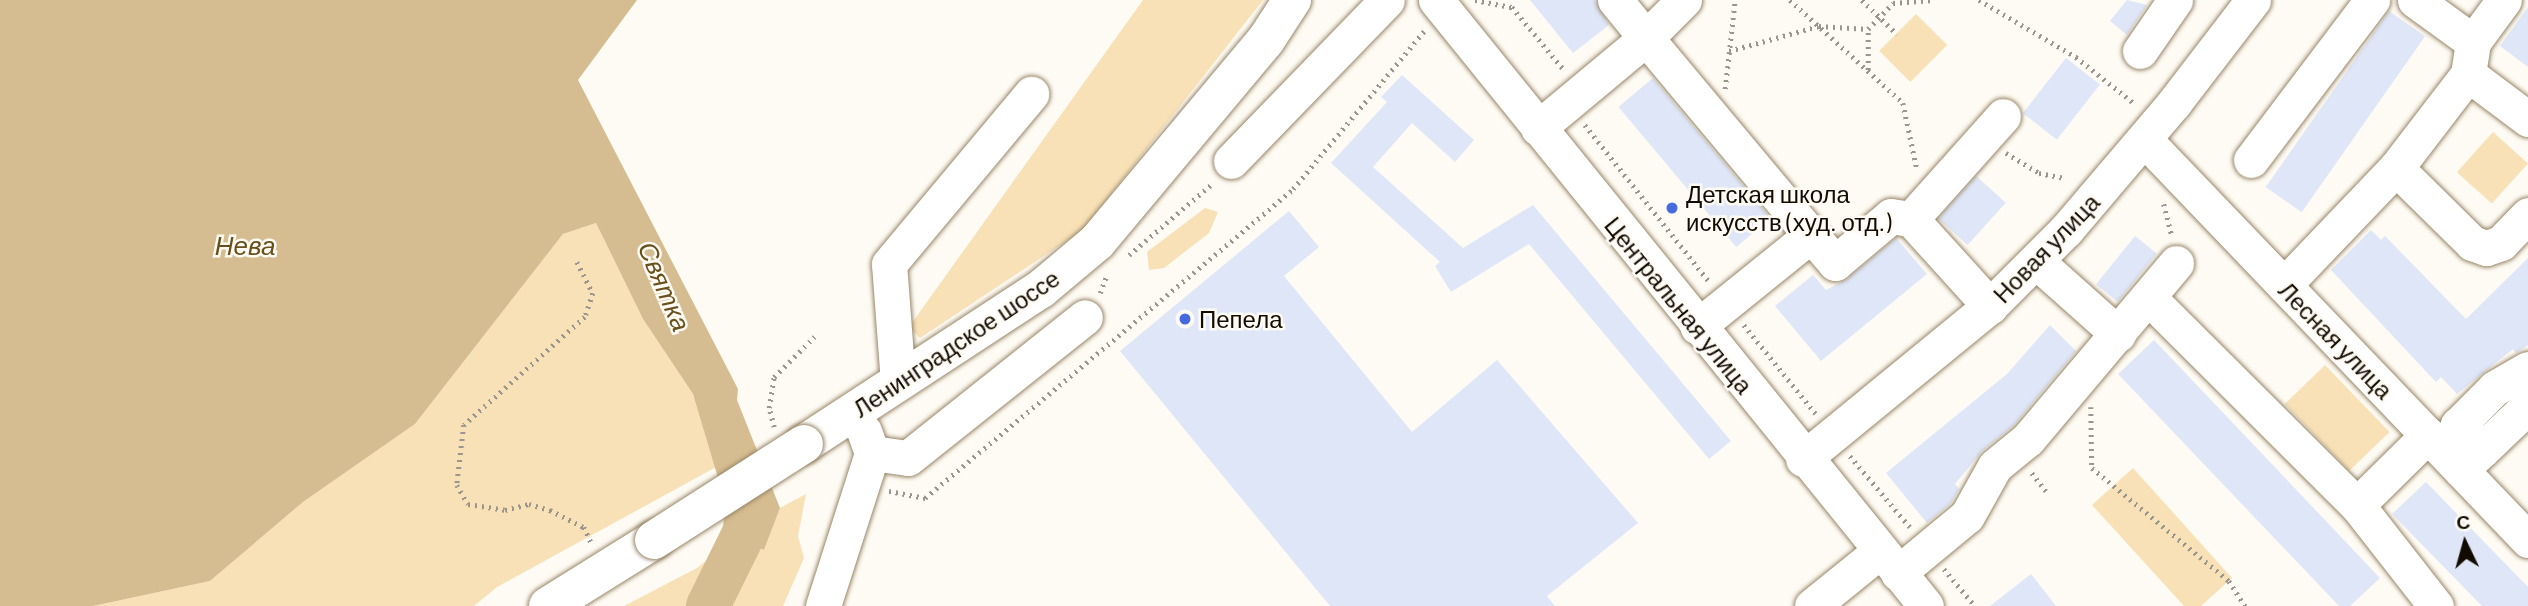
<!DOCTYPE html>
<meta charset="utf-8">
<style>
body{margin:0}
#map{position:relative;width:2528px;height:606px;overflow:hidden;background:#fefbf4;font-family:Barlow,sans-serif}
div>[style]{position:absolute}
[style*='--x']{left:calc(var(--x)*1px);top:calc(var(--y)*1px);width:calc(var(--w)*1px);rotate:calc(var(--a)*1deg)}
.green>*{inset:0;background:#f8e1b7;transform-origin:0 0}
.water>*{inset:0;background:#d6bd91}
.river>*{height:44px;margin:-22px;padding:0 22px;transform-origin:22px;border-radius:22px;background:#d6bd91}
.building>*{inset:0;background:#dee6f8;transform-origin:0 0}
.path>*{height:4.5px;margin-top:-2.25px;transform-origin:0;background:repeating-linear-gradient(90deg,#9a958d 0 2px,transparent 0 7px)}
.roads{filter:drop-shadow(0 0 2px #988667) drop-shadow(0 0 2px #988667)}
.minor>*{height:35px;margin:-17.5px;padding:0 17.5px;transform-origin:17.5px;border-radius:17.5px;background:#fff}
.major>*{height:38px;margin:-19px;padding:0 19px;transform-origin:19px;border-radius:19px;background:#fff}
.bridges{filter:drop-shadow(0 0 2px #988667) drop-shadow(0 0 2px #988667)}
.major-bridge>*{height:38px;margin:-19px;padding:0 19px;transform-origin:19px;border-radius:19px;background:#fff}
.dots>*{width:19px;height:19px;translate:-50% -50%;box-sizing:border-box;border:4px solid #fefbf4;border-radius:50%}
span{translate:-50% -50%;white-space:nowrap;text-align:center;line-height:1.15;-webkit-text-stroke:5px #fefbf4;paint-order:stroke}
.poi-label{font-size:24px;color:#120b02}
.left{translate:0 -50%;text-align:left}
.street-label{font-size:24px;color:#120b02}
.water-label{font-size:26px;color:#694f1c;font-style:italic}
.north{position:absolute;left:2430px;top:508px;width:70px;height:70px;-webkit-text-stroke:5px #fefbf4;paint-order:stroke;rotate:355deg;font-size:19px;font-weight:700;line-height:28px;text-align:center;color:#120b02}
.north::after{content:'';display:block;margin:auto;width:24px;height:32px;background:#120b02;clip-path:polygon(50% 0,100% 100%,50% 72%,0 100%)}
</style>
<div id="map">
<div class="green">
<div style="clip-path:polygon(1143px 0,1263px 0,1083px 230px,920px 338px,909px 327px)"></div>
<div style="left:1916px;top:14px;width:44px;height:52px;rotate:45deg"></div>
<div style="left:2493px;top:132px;width:47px;height:54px;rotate:42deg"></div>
<div style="clip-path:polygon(1205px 208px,1218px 212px,1209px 233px,1164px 268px,1149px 270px,1147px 252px)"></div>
<div style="clip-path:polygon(596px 223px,643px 319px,693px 394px,718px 466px,497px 587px,474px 606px,93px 606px,210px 581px,303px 502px,415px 424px,563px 234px)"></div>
<div style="left:2325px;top:365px;width:93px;height:56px;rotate:46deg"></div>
<div style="clip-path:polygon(2133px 468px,2232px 578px,2201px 606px,2184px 606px,2092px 505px)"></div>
<div style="clip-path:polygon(806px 494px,798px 536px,804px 558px,783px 606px,624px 606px,697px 568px,736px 538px,764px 550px,780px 508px)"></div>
</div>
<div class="water">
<div style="clip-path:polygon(0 0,637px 0,578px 80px,738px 389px,737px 400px,780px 508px,764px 550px,736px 538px,693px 394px,643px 319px,596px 223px,563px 234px,415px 424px,303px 502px,210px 581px,93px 606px,0 606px)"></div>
</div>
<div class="river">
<div style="--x:708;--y:606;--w:84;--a:-63.7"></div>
<div style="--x:745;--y:531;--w:51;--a:-86.6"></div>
</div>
<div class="building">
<div style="clip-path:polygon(1530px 0,1595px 0,1609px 25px,1573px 53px)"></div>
<div style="clip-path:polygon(2127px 0,2147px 5px,2127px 35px,2110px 21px)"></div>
<div style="clip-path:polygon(2528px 7px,2528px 67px,2500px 46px)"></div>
<div style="left:2389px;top:11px;width:44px;height:215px;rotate:35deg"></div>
<div style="left:2066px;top:58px;width:43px;height:70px;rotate:38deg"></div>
<div style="clip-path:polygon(1402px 75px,1474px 140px,1455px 162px,1412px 123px,1373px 167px,1463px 248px,1533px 205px,1731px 441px,1709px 459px,1529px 244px,1451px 292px,1435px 266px,1440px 262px,1331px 163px,1387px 102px,1381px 97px)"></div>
<div style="left:1653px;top:78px;width:183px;height:45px;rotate:50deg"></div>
<div style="left:1976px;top:176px;width:40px;height:57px;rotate:42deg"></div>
<div style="clip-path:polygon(1289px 211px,1319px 247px,1284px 276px,1412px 432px,1497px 360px,1638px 523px,1547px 596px,1555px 606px,1330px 606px,1120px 351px)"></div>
<div style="clip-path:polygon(2371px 230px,2381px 240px,2385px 236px,2466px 319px,2528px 258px,2528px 345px,2516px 353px,2513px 349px,2457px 394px,2441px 377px,2436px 382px,2331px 270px)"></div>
<div style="left:2135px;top:236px;width:28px;height:62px;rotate:39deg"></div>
<div style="clip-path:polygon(1896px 238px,1927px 274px,1821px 361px,1775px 306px,1813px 275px,1826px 290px,1847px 279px)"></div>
<div style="clip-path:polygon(2050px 325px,2076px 351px,2014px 425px,1982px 451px,1955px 484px,1959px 489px,1951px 503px,1927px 523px,1886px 473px,2007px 374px)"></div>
<div style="clip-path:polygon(2154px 340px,2380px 578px,2350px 606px,2339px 606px,2118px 374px)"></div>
<div style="clip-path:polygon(2426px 482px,2528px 587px,2528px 606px,2482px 606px,2392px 514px)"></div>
<div style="clip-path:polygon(2031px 574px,2056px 606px,1990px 606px)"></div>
</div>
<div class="path">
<div style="--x:1475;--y:0;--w:38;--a:11"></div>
<div style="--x:1512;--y:7;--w:83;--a:50.4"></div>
<div style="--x:1790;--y:0;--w:153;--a:42.3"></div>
<div style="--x:1903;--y:103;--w:67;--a:78"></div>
<div style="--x:1862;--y:0;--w:49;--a:44.2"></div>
<div style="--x:1979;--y:0;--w:113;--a:30.4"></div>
<div style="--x:2076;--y:57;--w:75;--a:38.5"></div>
<div style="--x:1729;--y:51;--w:93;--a:-15.5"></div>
<div style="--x:1819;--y:26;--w:49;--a:3.5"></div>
<div style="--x:1868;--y:29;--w:36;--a:-46"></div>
<div style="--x:1893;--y:3;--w:40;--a:-4.3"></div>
<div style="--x:1868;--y:70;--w:41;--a:-90"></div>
<div style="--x:1725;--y:89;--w:90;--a:-83.6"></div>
<div style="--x:1585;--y:125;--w:198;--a:51.6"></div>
<div style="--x:2006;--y:153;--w:39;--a:31"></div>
<div style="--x:2039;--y:173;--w:26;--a:11"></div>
<div style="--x:2164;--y:204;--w:33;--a:76"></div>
<div style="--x:1129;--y:255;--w:111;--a:-40.6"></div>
<div style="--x:577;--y:262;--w:35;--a:63"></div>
<div style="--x:593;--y:293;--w:25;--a:108"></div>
<div style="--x:585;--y:317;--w:162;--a:138.2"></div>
<div style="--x:464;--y:425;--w:60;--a:96.7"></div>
<div style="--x:457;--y:485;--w:22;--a:60"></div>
<div style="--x:468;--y:504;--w:37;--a:9"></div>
<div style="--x:505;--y:510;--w:25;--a:-14"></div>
<div style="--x:529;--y:504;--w:22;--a:16"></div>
<div style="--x:550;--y:510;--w:38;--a:27"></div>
<div style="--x:584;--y:527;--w:19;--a:65"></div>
<div style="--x:1100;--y:293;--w:19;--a:-69"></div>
<div style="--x:1744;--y:325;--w:114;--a:51"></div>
<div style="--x:2091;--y:407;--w:61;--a:89.1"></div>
<div style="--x:2092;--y:468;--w:178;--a:39.5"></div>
<div style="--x:2229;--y:581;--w:30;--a:57"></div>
<div style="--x:774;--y:427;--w:20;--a:-105"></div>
<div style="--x:769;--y:408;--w:31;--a:-81"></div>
<div style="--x:774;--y:377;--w:57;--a:-45"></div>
<div style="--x:1850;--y:456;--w:93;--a:49.8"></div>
<div style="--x:2032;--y:473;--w:23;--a:52"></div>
<div style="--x:889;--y:491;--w:37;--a:11"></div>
<div style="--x:925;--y:498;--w:481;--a:-40"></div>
<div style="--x:1293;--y:189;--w:205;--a:-50.3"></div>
<div style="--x:1944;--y:569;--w:48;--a:50"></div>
</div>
<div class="roads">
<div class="minor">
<div style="--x:1436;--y:0;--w:779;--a:51.04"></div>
<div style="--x:1684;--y:0;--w:54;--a:135"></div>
<div style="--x:1646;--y:38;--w:257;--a:50.1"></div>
<div style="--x:1811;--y:235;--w:146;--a:141.1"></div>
<div style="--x:2415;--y:0;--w:72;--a:35.9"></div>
<div style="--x:2140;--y:51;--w:62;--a:-55.5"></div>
<div style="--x:2468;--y:74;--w:75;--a:36.9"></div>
<div style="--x:1538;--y:128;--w:141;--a:-39.8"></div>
<div style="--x:1646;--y:38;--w:49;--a:-129.2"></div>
<div style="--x:2145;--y:140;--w:554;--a:46.24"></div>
<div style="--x:2251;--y:160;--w:201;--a:-52.9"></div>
<div style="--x:1231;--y:161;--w:224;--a:-45.9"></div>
<div style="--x:2396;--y:168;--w:107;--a:44.6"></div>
<div style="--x:2472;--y:243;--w:15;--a:20"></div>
<div style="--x:2486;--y:248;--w:16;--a:-18"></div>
<div style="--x:2501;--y:243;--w:39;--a:-46"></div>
<div style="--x:1911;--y:219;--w:138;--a:-48.2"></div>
<div style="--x:1811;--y:235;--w:37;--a:49"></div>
<div style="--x:1835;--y:263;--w:73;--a:-40"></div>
<div style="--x:1891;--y:216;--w:20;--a:9"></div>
<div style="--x:1911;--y:219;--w:118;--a:47.8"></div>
<div style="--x:2036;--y:261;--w:110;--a:41.7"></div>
<div style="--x:2284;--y:285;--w:162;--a:-46.3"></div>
<div style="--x:2396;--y:168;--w:118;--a:-52.5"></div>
<div style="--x:2468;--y:74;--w:32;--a:-81"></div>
<div style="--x:2473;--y:42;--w:52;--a:-53.6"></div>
<div style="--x:2148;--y:297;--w:295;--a:44.9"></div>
<div style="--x:2357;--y:505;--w:128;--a:52"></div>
<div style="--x:898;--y:383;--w:119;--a:-94.3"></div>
<div style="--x:889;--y:264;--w:222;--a:-50.1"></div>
<div style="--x:2482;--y:450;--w:64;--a:-43.7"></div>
<div style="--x:872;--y:453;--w:36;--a:8"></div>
<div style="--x:908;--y:458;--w:226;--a:-38.5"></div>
<div style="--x:1803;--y:459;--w:242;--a:-39.3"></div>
<div style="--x:1990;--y:306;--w:107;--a:-45"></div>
<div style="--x:2066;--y:230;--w:167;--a:-49.6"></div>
<div style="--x:2174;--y:103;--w:130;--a:-52.5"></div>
<div style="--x:2461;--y:470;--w:29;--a:-44"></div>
<div style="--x:2482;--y:450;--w:35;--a:-134"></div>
<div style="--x:2458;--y:425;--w:52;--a:-45"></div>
<div style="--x:2495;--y:388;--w:38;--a:-30"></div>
<div style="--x:2357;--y:505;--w:100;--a:-44.6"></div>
<div style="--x:1898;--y:573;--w:89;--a:-39.6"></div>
<div style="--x:1967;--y:516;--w:57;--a:-60.8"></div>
<div style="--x:1995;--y:466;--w:43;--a:-39.3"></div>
<div style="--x:2028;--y:439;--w:230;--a:-49.9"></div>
<div style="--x:823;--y:606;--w:161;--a:-72.2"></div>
<div style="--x:872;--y:453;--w:23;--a:-110"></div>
<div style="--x:1812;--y:606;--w:87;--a:-39"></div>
</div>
<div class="major">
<div style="--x:804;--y:444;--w:283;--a:-33.2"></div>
<div style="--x:1041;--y:289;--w:73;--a:-40"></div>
<div style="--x:1097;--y:242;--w:263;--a:-50.1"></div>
<div style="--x:1266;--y:40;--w:48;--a:-57"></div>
<div style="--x:548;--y:606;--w:125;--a:-31.9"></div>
</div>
</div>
<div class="bridges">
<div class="major-bridge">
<div style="--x:654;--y:540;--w:178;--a:-32.6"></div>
</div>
</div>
<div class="dots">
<div style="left:1672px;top:208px;background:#456bde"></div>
<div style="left:1185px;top:319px;background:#456bde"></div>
</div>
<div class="poi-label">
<span class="left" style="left:1686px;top:208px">Детская школа<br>искусств (худ. отд.)</span>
<span class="left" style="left:1199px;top:319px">Пепела</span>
</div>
<div class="street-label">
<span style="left:2046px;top:248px;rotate:-46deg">Новая улица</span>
<span style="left:1679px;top:305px;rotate:51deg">Центральная улица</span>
<span style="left:2336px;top:340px;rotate:46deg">Лесная улица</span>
<span style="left:956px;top:343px;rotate:-34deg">Ленинградское шоссе</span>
</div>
<div class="water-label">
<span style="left:245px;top:245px">Нева</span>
<span style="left:665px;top:286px;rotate:67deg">Святка</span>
</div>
<div class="north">С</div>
</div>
